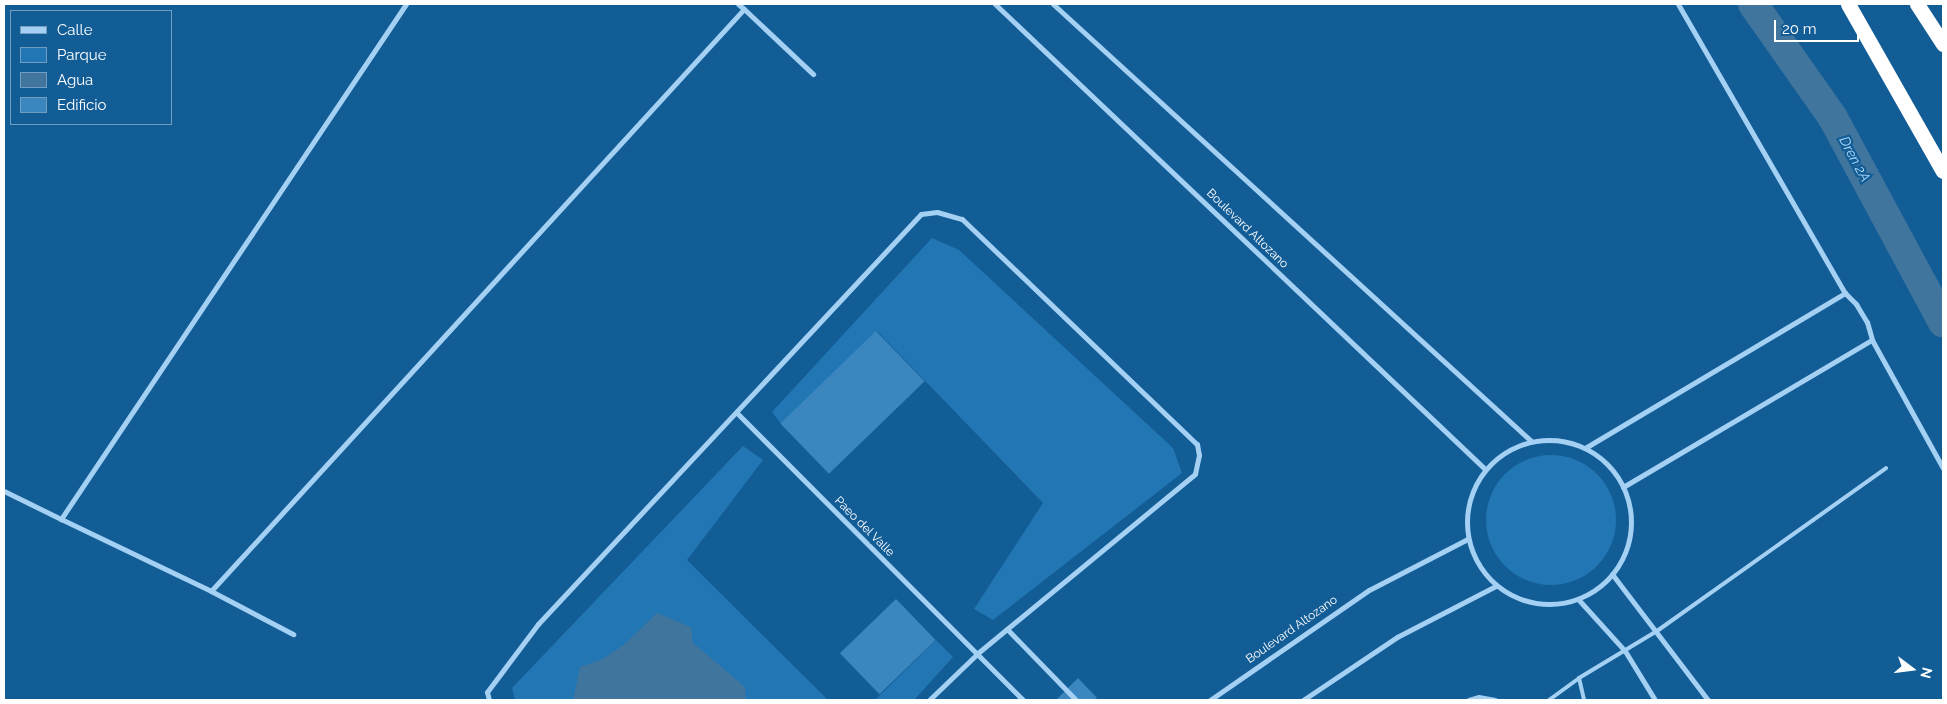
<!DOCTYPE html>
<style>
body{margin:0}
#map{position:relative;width:1947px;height:704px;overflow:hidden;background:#135d97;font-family:Raleway,sans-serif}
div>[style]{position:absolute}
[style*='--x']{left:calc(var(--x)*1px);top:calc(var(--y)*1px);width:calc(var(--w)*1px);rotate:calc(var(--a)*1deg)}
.green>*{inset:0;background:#2276b4}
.round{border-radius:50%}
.water>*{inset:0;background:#40759e}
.canal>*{height:30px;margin:-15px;padding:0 15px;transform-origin:15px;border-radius:15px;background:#40759e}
.building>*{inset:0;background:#3c86bf;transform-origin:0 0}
.lane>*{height:4px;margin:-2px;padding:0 2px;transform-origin:2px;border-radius:2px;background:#a4d1f3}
.street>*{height:5px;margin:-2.5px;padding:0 2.5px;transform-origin:2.5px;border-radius:2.5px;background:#a4d1f3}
.street>.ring{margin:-2.5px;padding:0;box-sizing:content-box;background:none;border:5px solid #a4d1f3;border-radius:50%}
.highway>*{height:15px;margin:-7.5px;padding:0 7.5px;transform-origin:7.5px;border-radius:7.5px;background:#fff}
span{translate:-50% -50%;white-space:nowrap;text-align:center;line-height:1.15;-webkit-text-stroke:4.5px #135d97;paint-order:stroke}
.street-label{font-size:12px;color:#fff}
.water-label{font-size:14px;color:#b0dbfa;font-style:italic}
.frame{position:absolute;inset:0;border:5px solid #fff;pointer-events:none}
.legend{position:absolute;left:10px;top:10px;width:162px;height:115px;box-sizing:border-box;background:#135d97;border:1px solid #719ec1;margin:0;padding:6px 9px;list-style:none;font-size:15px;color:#fff}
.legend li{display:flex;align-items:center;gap:10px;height:25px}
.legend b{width:25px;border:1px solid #719ec1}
.north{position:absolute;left:1887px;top:644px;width:50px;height:50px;-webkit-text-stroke:4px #135d97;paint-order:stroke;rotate:105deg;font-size:14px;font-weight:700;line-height:20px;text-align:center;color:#fff}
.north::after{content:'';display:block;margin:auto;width:18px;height:22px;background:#fff;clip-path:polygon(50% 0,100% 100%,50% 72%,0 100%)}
.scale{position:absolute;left:1774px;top:20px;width:85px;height:22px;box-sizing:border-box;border:2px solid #fff;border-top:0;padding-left:6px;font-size:15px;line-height:18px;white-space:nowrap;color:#fff;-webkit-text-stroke:4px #135d97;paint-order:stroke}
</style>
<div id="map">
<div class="green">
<div style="clip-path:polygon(932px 238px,959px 250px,1173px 448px,1182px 473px,993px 620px,974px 609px,1043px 503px,877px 331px,782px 425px,772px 412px)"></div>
<div style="clip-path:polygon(743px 446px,763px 460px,687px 560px,828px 700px,515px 700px,512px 688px)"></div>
<div class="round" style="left:1486px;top:455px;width:130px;height:130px"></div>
<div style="clip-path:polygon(936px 640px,953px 657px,914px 700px,875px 700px)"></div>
</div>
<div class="water">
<div style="clip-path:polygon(657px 613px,691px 627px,693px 643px,745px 687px,746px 700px,573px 700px,580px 667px,603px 659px,625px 644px)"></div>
</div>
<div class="canal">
<div style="--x:1753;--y:4;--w:139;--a:54.9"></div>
<div style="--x:1833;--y:118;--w:232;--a:61.7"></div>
</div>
<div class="building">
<div style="left:876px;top:331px;width:70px;height:133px;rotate:46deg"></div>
<div style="left:896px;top:599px;width:57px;height:78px;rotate:46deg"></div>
<div style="clip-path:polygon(1078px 678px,1097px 698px,1094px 700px,1056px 700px)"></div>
</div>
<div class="lane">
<div style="--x:1579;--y:678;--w:23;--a:77"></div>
<div style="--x:1469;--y:700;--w:10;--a:-17"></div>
<div style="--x:1479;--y:697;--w:17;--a:10"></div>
<div style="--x:1549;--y:700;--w:37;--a:-36"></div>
<div style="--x:1579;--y:678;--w:91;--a:-31.1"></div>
<div style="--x:1657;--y:631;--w:281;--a:-35.4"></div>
</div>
<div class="street">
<div style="--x:406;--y:4;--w:620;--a:123.82"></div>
<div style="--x:61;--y:519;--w:166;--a:25.6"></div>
<div style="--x:211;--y:591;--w:789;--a:-47.52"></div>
<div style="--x:744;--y:9;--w:8;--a:-140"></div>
<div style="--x:995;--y:4;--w:676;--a:43.5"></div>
<div style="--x:1053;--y:4;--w:648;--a:42.43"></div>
<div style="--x:1678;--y:4;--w:334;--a:60"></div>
<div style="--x:1845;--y:293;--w:16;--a:45"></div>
<div style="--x:1856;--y:304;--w:21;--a:59"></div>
<div style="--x:1867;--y:322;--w:19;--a:74"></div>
<div style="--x:1872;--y:340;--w:146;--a:61"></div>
<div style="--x:744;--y:9;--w:95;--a:43.3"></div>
<div style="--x:737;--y:413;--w:405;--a:45.1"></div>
<div class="ring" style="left:1467px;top:440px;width:159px;height:159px"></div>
<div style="--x:1585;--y:448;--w:303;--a:-30.8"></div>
<div style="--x:1623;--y:487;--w:289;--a:-30.6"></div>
<div style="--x:4;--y:491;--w:64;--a:26.2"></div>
<div style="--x:1612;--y:574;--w:158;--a:52.7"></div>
<div style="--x:211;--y:591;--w:93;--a:27.7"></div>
<div style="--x:1578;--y:599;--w:70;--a:47.9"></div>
<div style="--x:1625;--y:651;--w:57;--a:58.5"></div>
<div style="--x:1007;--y:629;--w:99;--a:45.8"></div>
<div style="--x:489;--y:700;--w:8;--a:-104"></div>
<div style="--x:487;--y:692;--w:85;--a:-53.1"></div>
<div style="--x:538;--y:624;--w:561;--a:-46.95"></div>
<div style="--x:921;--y:214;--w:16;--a:-7"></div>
<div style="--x:937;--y:212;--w:26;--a:16"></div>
<div style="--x:962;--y:219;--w:325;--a:43.8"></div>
<div style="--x:1197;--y:444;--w:11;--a:80"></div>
<div style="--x:1199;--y:455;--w:19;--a:102"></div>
<div style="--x:1195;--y:474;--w:283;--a:140.5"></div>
<div style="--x:977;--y:654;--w:66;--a:136.2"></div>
<div style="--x:1210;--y:700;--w:193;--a:-34.7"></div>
<div style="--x:1369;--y:590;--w:111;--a:-27.3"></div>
<div style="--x:1303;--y:700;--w:113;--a:-33.8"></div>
<div style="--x:1397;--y:637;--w:111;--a:-27.3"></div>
</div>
<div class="highway">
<div style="--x:1848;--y:4;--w:192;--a:60.4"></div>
<div style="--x:1917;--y:4;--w:48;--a:57"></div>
</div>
<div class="street-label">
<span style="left:1247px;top:229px;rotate:44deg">Boulevard Altozano</span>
<span style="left:864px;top:527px;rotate:45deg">Paeo del Valle</span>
<span style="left:1292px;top:630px;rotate:-35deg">Boulevard Altozano</span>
</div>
<div class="water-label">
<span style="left:1855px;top:159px;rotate:62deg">Dren 2A</span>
</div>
<div class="frame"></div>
<ul class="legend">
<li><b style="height:6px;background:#a4d1f3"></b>Calle</li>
<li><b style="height:14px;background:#2276b4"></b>Parque</li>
<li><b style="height:14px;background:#40759e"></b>Agua</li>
<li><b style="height:14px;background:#3c86bf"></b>Edificio</li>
</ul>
<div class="north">N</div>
<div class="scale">20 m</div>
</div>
